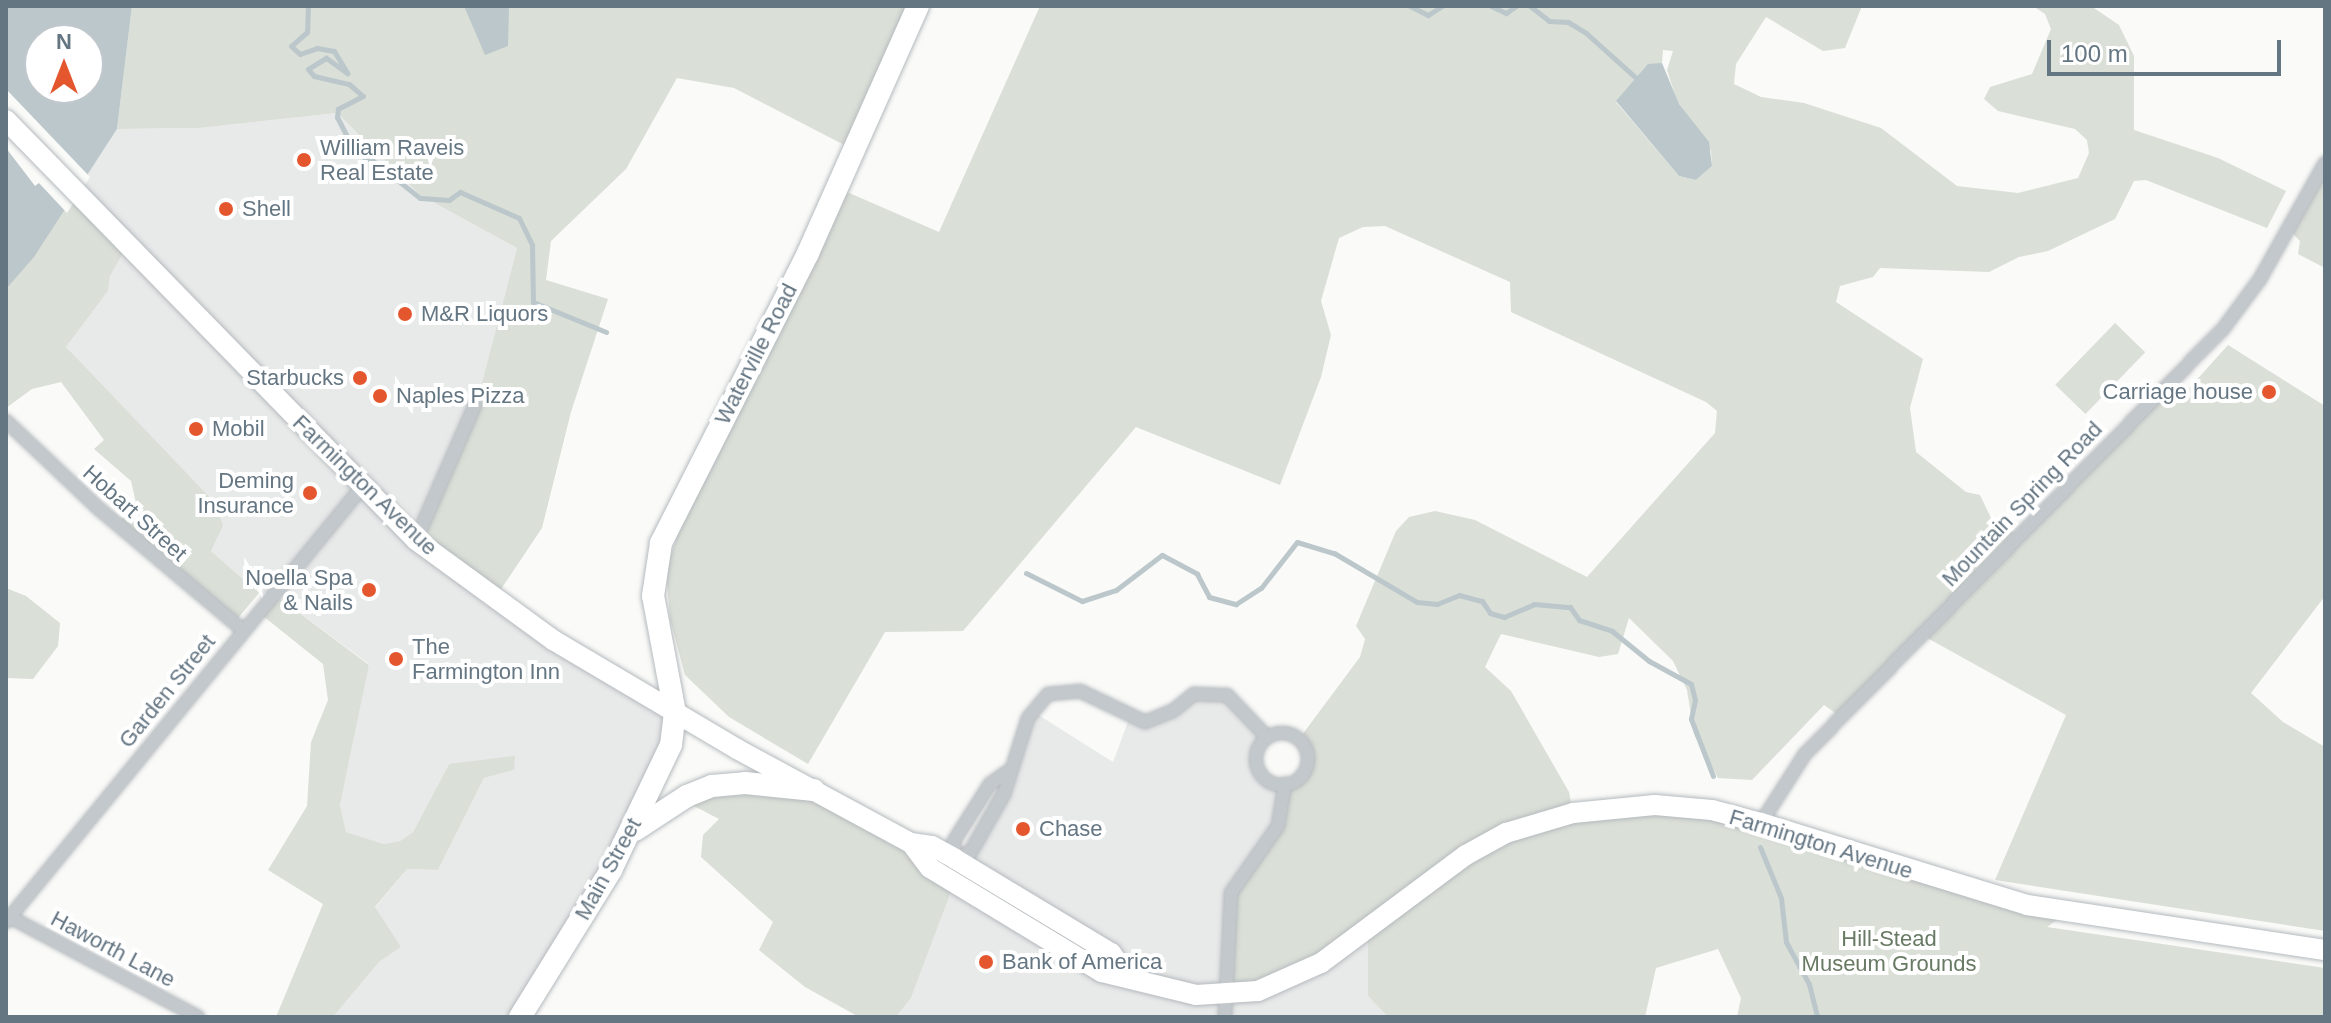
<!DOCTYPE html>
<style>
body{margin:0}
#map{position:relative;width:2331px;height:1023px;overflow:hidden;background:#fafaf8;font-family:Helvetica,sans-serif}
div>[style]{position:absolute}
[style*='--x']{left:calc(var(--x)*1px);top:calc(var(--y)*1px);width:calc(var(--w)*1px);rotate:calc(var(--a)*1deg)}
.built>*{inset:0;background:#e8e9e9}
.green>*{inset:0;background:#dadfd7;transform-origin:0 0}
.water>*{inset:0;background:#bbc7cb}
.pier>*{inset:0;background:#fafaf8}
.stream>*{height:5px;margin:-2.5px;padding:0 2.5px;transform-origin:2.5px;border-radius:2.5px;background:#bbc7cb}
.roads{filter:drop-shadow(0 0 2px #b5babe) drop-shadow(0 0 2px #b5babe)}
.street>*{height:12px;margin:-6px;padding:0 6px;transform-origin:6px;border-radius:6px;background:#c3c8cc}
.street>.ring{margin:-6px;padding:0;box-sizing:content-box;background:none;border:12px solid #c3c8cc;border-radius:50%}
.primary>*{height:20px;margin:-10px;padding:0 10px;transform-origin:10px;border-radius:10px;background:#fff}
.highway>*{height:22px;margin:-11px;padding:0 11px;transform-origin:11px;border-radius:11px;background:#fff}
.dots>*{width:22px;height:22px;translate:-50% -50%;box-sizing:border-box;border:4px solid #fff;border-radius:50%}
span{translate:-50% -50%;white-space:nowrap;text-align:center;line-height:1.15;-webkit-text-stroke:8px #fff;paint-order:stroke}
.poi-label{font-size:22px;color:#657683}
.left{translate:0 -50%;text-align:left}
.right{translate:-100% -50%;text-align:right}
.street-label{font-size:22px;color:#657683}
.park-label{font-size:22px;color:#687a64}
.frame{position:absolute;inset:0;border:8px solid #657683;pointer-events:none}
.north{position:absolute;left:24px;top:24px;width:80px;height:80px;box-sizing:border-box;background:#fff;border:2px solid #c1c8cd;border-radius:50%;rotate:0deg;font-size:22px;font-weight:700;line-height:32px;text-align:center;color:#657683}
.north::after{content:'';display:block;margin:auto;width:28px;height:36px;background:#e4572e;clip-path:polygon(50% 0,100% 100%,50% 72%,0 100%)}
.scale{position:absolute;left:2047px;top:40px;width:234px;height:36px;box-sizing:border-box;border:4px solid #657683;border-top:0;padding-left:10px;font-size:24px;line-height:28px;white-space:nowrap;color:#657683;-webkit-text-stroke:6px #fff;paint-order:stroke}
</style>
<div id="map">
<div class="built">
<div style="clip-path:polygon(337px 113px,420px 195px,517px 248px,478px 398px,416px 540px,675px 713px,675px 730px,520px 1017px,333px 1017px,379px 962px,401px 947px,375px 908px,407px 869px,438px 870px,484px 778px,514px 770px,449px 764px,413px 832px,400px 841px,384px 844px,346px 832px,340px 805px,369px 664px,273px 593px,259px 593px,211px 551px,223px 526px,66px 347px,108px 291px,110px 276px,126px 247px,75px 193px,117px 129px,199px 128px)"></div>
<div style="clip-path:polygon(1227px 695px,1267px 737px,1257px 750px,1257px 768px,1268px 781px,1285px 784px,1368px 928px,1368px 996px,1388px 1017px,896px 1017px,911px 998px,951px 892px,1125px 973px,955px 859px,1007px 772px,1032px 711px,1113px 762px,1129px 719px,1145px 722px,1186px 699px)"></div>
</div>
<div class="green">
<div style="clip-path:polygon(132px 6px,918px 6px,854px 150px,734px 88px,677px 78px,626px 169px,551px 241px,546px 280px,608px 299px,571px 412px,542px 528px,495px 598px,416px 540px,478px 398px,517px 248px,420px 195px,337px 113px,199px 128px,117px 129px)"></div>
<div style="clip-path:polygon(evenodd,1040px 6px,1862px 6px,1845px 48px,1823px 51px,1766px 17px,1736px 64px,1734px 84px,1761px 97px,1804px 103px,1881px 128px,1957px 186px,2018px 193px,2078px 178px,2089px 153px,2087px 140px,2075px 129px,1998px 111px,1984px 99px,1990px 87px,2032px 74px,2051px 29px,2045px 14px,2033px 6px,2091px 6px,2119px 25px,2134px 56px,2134px 130px,2218px 158px,2286px 191px,2267px 228px,2146px 180px,2134px 181px,2115px 219px,2048px 251px,2019px 257px,1989px 272px,1880px 268px,1873px 277px,1840px 286px,1836px 302px,1923px 359px,1910px 408px,1916px 452px,1966px 492px,1980px 495px,1991px 518px,2019px 536px,2160px 392px,2184px 394px,2228px 345px,2325px 406px,2325px 596px,2251px 693px,2283px 722px,2325px 747px,2325px 931px,1995px 880px,2066px 715px,1922px 635px,1841px 717px,1824px 705px,1752px 780px,1718px 778px,1694px 734px,1687px 690px,1673px 661px,1629px 618px,1618px 654px,1599px 657px,1501px 634px,1485px 667px,1511px 691px,1569px 792px,1573px 813px,1655px 805px,2069px 912px,2047px 927px,2325px 968px,2325px 1017px,1737px 1017px,1741px 998px,1718px 949px,1656px 968px,1645px 1017px,1388px 1017px,1368px 996px,1368px 930px,1321px 963px,1226px 996px,1231px 893px,1269px 837px,1285px 784px,1305px 770px,1307px 754px,1299px 739px,1360px 657px,1365px 639px,1356px 626px,1396px 531px,1409px 517px,1435px 511px,1475px 520px,1587px 577px,1715px 433px,1717px 411px,1706px 402px,1511px 312px,1510px 282px,1385px 226px,1363px 227px,1339px 238px,1321px 301px,1331px 335px,1321px 377px,1280px 485px,1136px 427px,963px 631px,885px 632px,808px 764px,729px 717px,685px 675px,670px 619px,666px 571px,680px 526px,847px 192px,939px 232px,1040px 6px,1663px 50px,1673px 51px,1667px 70px,1677px 101px,1711px 151px,1712px 166px,1696px 180px,1679px 176px,1616px 102px,1662px 63px,1663px 50px)"></div>
<div style="clip-path:polygon(2325px 163px,2325px 268px,2298px 254px,2300px 241px,2288px 229px)"></div>
<div style="clip-path:polygon(75px 193px,127px 246px,110px 276px,108px 291px,66px 347px,216px 504px,223px 526px,211px 551px,259px 593px,234px 623px,116px 524px,136px 503px,131px 481px,94px 449px,104px 440px,61px 382px,32px 389px,6px 408px,6px 289px)"></div>
<div style="left:2115px;top:323px;width:42px;height:86px;rotate:44deg"></div>
<div style="clip-path:polygon(6px 588px,26px 596px,60px 623px,58px 646px,33px 679px,6px 678px)"></div>
<div style="clip-path:polygon(273px 593px,369px 665px,340px 805px,346px 832px,384px 844px,400px 841px,413px 832px,449px 764px,515px 756px,514px 770px,484px 778px,438px 870px,407px 869px,375px 907px,401px 947px,379px 962px,333px 1017px,276px 1017px,323px 904px,268px 870px,307px 806px,311px 742px,328px 700px,323px 664px,258px 612px)"></div>
<div style="clip-path:polygon(712px 786px,814px 790px,911px 843px,951px 892px,911px 998px,896px 1017px,859px 1017px,805px 987px,759px 950px,773px 922px,701px 857px,703px 835px,719px 819px,690px 804px)"></div>
</div>
<div class="water">
<div style="clip-path:polygon(evenodd,6px 6px,132px 6px,117px 129px,34px 257px,6px 289px,6px 6px,40px 40px,88px 40px,88px 88px,40px 88px,40px 40px)"></div>
<div style="clip-path:polygon(464px 6px,509px 6px,508px 46px,485px 55px)"></div>
<div style="clip-path:polygon(1662px 63px,1679px 104px,1709px 142px,1712px 166px,1696px 180px,1679px 176px,1616px 101px,1648px 64px)"></div>
</div>
<div class="pier">
<div style="clip-path:polygon(6px 89px,90px 177px,67px 213px,39px 183px,35px 186px,6px 148px)"></div>
</div>
<div class="stream">
<div style="--x:308;--y:6;--w:26;--a:92"></div>
<div style="--x:307;--y:32;--w:21;--a:139"></div>
<div style="--x:291;--y:46;--w:12;--a:42"></div>
<div style="--x:300;--y:54;--w:18;--a:-19"></div>
<div style="--x:317;--y:48;--w:17;--a:10"></div>
<div style="--x:334;--y:51;--w:26;--a:59"></div>
<div style="--x:347;--y:73;--w:26;--a:-144"></div>
<div style="--x:326;--y:58;--w:21;--a:149"></div>
<div style="--x:308;--y:69;--w:9;--a:49"></div>
<div style="--x:314;--y:76;--w:36;--a:13"></div>
<div style="--x:349;--y:84;--w:18;--a:41"></div>
<div style="--x:363;--y:96;--w:28;--a:153"></div>
<div style="--x:338;--y:109;--w:8;--a:97"></div>
<div style="--x:337;--y:117;--w:42;--a:62.8"></div>
<div style="--x:356;--y:154;--w:17;--a:21"></div>
<div style="--x:372;--y:160;--w:61;--a:38.4"></div>
<div style="--x:420;--y:198;--w:29;--a:4"></div>
<div style="--x:449;--y:200;--w:14;--a:-36"></div>
<div style="--x:460;--y:192;--w:64;--a:23.8"></div>
<div style="--x:519;--y:218;--w:30;--a:64"></div>
<div style="--x:532;--y:245;--w:57;--a:89"></div>
<div style="--x:533;--y:302;--w:79;--a:22.3"></div>
<div style="--x:1410;--y:6;--w:20;--a:27"></div>
<div style="--x:1428;--y:15;--w:17;--a:-33"></div>
<div style="--x:1491;--y:6;--w:17;--a:25"></div>
<div style="--x:1506;--y:13;--w:12;--a:-35"></div>
<div style="--x:1530;--y:6;--w:24;--a:38"></div>
<div style="--x:1549;--y:21;--w:19;--a:3"></div>
<div style="--x:1568;--y:22;--w:21;--a:31"></div>
<div style="--x:1586;--y:33;--w:66;--a:41.9"></div>
<div style="--x:1026;--y:573;--w:63;--a:26.6"></div>
<div style="--x:1082;--y:601;--w:36;--a:-18"></div>
<div style="--x:1116;--y:590;--w:58;--a:-37.3"></div>
<div style="--x:1162;--y:555;--w:40;--a:28"></div>
<div style="--x:1197;--y:574;--w:26;--a:62"></div>
<div style="--x:1209;--y:597;--w:28;--a:15"></div>
<div style="--x:1236;--y:604;--w:30;--a:-33"></div>
<div style="--x:1261;--y:588;--w:58;--a:-52"></div>
<div style="--x:1297;--y:542;--w:39;--a:17"></div>
<div style="--x:1334;--y:553;--w:96;--a:30.6"></div>
<div style="--x:1417;--y:602;--w:20;--a:6"></div>
<div style="--x:1437;--y:604;--w:24;--a:-22"></div>
<div style="--x:1459;--y:595;--w:24;--a:15"></div>
<div style="--x:1482;--y:601;--w:14;--a:56"></div>
<div style="--x:1490;--y:613;--w:15;--a:16"></div>
<div style="--x:1504;--y:617;--w:33;--a:-23"></div>
<div style="--x:1534;--y:604;--w:36;--a:5"></div>
<div style="--x:1570;--y:607;--w:16;--a:55"></div>
<div style="--x:1579;--y:620;--w:35;--a:18"></div>
<div style="--x:1612;--y:631;--w:48;--a:39"></div>
<div style="--x:1649;--y:661;--w:48;--a:28.7"></div>
<div style="--x:1691;--y:684;--w:16;--a:76"></div>
<div style="--x:1695;--y:700;--w:19;--a:102"></div>
<div style="--x:1691;--y:719;--w:61;--a:68.9"></div>
<div style="--x:1760;--y:847;--w:55;--a:67.6"></div>
<div style="--x:1781;--y:898;--w:44;--a:83.5"></div>
<div style="--x:1786;--y:942;--w:48;--a:61.3"></div>
<div style="--x:1809;--y:984;--w:34;--a:76"></div>
</div>
<div class="roads">
<div class="street">
<div style="--x:6;--y:421;--w:127;--a:43.4"></div>
<div style="--x:98;--y:508;--w:189;--a:40.1"></div>
<div style="--x:416;--y:540;--w:155;--a:-66.4"></div>
<div class="ring" style="left:1256px;top:733px;width:40px;height:40px"></div>
<div style="--x:1007;--y:772;--w:21;--a:145"></div>
<div style="--x:990;--y:784;--w:67;--a:122.3"></div>
<div style="--x:954;--y:841;--w:18;--a:87"></div>
<div style="--x:955;--y:859;--w:17;--a:-24"></div>
<div style="--x:971;--y:852;--w:67;--a:-60.4"></div>
<div style="--x:1004;--y:794;--w:80;--a:-72.5"></div>
<div style="--x:1028;--y:718;--w:31;--a:-50"></div>
<div style="--x:1048;--y:694;--w:32;--a:-5"></div>
<div style="--x:1080;--y:691;--w:72;--a:25.5"></div>
<div style="--x:1145;--y:722;--w:31;--a:-22"></div>
<div style="--x:1174;--y:710;--w:26;--a:-39"></div>
<div style="--x:1194;--y:694;--w:33;--a:2"></div>
<div style="--x:1227;--y:695;--w:58;--a:46.4"></div>
<div style="--x:1761;--y:823;--w:82;--a:-57.5"></div>
<div style="--x:1805;--y:754;--w:596;--a:-45.48"></div>
<div style="--x:2223;--y:329;--w:62;--a:-53.5"></div>
<div style="--x:2260;--y:279;--w:133;--a:-60.7"></div>
<div style="--x:10;--y:917;--w:213;--a:28"></div>
<div style="--x:6;--y:922;--w:562;--a:-50.7"></div>
<div style="--x:1225;--y:1017;--w:124;--a:-87.2"></div>
<div style="--x:1231;--y:893;--w:82;--a:-55"></div>
<div style="--x:1278;--y:826;--w:43;--a:-80.5"></div>
</div>
<div class="primary">
<div style="--x:6;--y:120;--w:587;--a:45.69"></div>
<div style="--x:416;--y:540;--w:170;--a:36.1"></div>
<div style="--x:553;--y:640;--w:214;--a:30.6"></div>
<div style="--x:737;--y:749;--w:198;--a:28.4"></div>
<div style="--x:911;--y:843;--w:21;--a:8"></div>
<div style="--x:932;--y:846;--w:26;--a:29"></div>
<div style="--x:955;--y:859;--w:182;--a:31.1"></div>
<div style="--x:1111;--y:953;--w:26;--a:54"></div>
<div style="--x:911;--y:843;--w:31;--a:53"></div>
<div style="--x:930;--y:868;--w:201;--a:31.2"></div>
<div style="--x:1102;--y:972;--w:97;--a:13.7"></div>
<div style="--x:1196;--y:995;--w:62;--a:-3.7"></div>
<div style="--x:1258;--y:991;--w:69;--a:-24"></div>
<div style="--x:1321;--y:963;--w:181;--a:-36.7"></div>
<div style="--x:1466;--y:855;--w:46;--a:-28.8"></div>
<div style="--x:1506;--y:833;--w:70;--a:-16.6"></div>
<div style="--x:1573;--y:813;--w:82;--a:-5.6"></div>
<div style="--x:1655;--y:805;--w:57;--a:5"></div>
<div style="--x:1712;--y:810;--w:51;--a:14.9"></div>
<div style="--x:1761;--y:823;--w:278;--a:17.1"></div>
<div style="--x:2027;--y:905;--w:301;--a:8.6"></div>
</div>
<div class="highway">
<div style="--x:635;--y:830;--w:62;--a:-33.2"></div>
<div style="--x:687;--y:796;--w:27;--a:-22"></div>
<div style="--x:712;--y:786;--w:33;--a:-5"></div>
<div style="--x:745;--y:783;--w:69;--a:5.8"></div>
<div style="--x:520;--y:1017;--w:173;--a:-58.2"></div>
<div style="--x:611;--y:870;--w:139;--a:-64.4"></div>
<div style="--x:671;--y:745;--w:32;--a:-83"></div>
<div style="--x:675;--y:713;--w:119;--a:-100.6"></div>
<div style="--x:653;--y:596;--w:54;--a:-81.4"></div>
<div style="--x:661;--y:543;--w:325;--a:-63.1"></div>
<div style="--x:808;--y:253;--w:270;--a:-66"></div>
</div>
</div>
<div class="dots">
<div style="left:304px;top:160px;background:#e4572e"></div>
<div style="left:226px;top:209px;background:#e4572e"></div>
<div style="left:405px;top:314px;background:#e4572e"></div>
<div style="left:360px;top:378px;background:#e4572e"></div>
<div style="left:2269px;top:392px;background:#e4572e"></div>
<div style="left:380px;top:396px;background:#e4572e"></div>
<div style="left:196px;top:429px;background:#e4572e"></div>
<div style="left:310px;top:493px;background:#e4572e"></div>
<div style="left:369px;top:590px;background:#e4572e"></div>
<div style="left:396px;top:659px;background:#e4572e"></div>
<div style="left:1023px;top:829px;background:#e4572e"></div>
<div style="left:986px;top:962px;background:#e4572e"></div>
</div>
<div class="poi-label">
<span class="left" style="left:320px;top:160px">William Raveis<br>Real Estate</span>
<span class="left" style="left:242px;top:209px">Shell</span>
<span class="left" style="left:421px;top:314px">M&amp;R Liquors</span>
<span class="right" style="left:344px;top:378px">Starbucks</span>
<span class="right" style="left:2253px;top:392px">Carriage house</span>
<span class="left" style="left:396px;top:396px">Naples Pizza</span>
<span class="left" style="left:212px;top:429px">Mobil</span>
<span class="right" style="left:294px;top:493px">Deming<br>Insurance</span>
<span class="right" style="left:353px;top:590px">Noella Spa<br>&amp; Nails</span>
<span class="left" style="left:412px;top:659px">The<br>Farmington Inn</span>
<span class="left" style="left:1039px;top:829px">Chase</span>
<span class="left" style="left:1002px;top:962px">Bank of America</span>
</div>
<div class="street-label">
<span style="left:756px;top:354px;rotate:-63deg">Waterville Road</span>
<span style="left:365px;top:485px;rotate:44deg">Farmington Avenue</span>
<span style="left:2022px;top:504px;rotate:-46deg">Mountain Spring Road</span>
<span style="left:135px;top:513px;rotate:42deg">Hobart Street</span>
<span style="left:167px;top:691px;rotate:-51deg">Garden Street</span>
<span style="left:1821px;top:844px;rotate:17deg">Farmington Avenue</span>
<span style="left:608px;top:869px;rotate:-61deg">Main Street</span>
<span style="left:113px;top:949px;rotate:28deg">Haworth Lane</span>
</div>
<div class="park-label">
<span style="left:1889px;top:951px">Hill-Stead<br>Museum Grounds</span>
</div>
<div class="frame"></div>
<div class="north">N</div>
<div class="scale">100 m</div>
</div>
